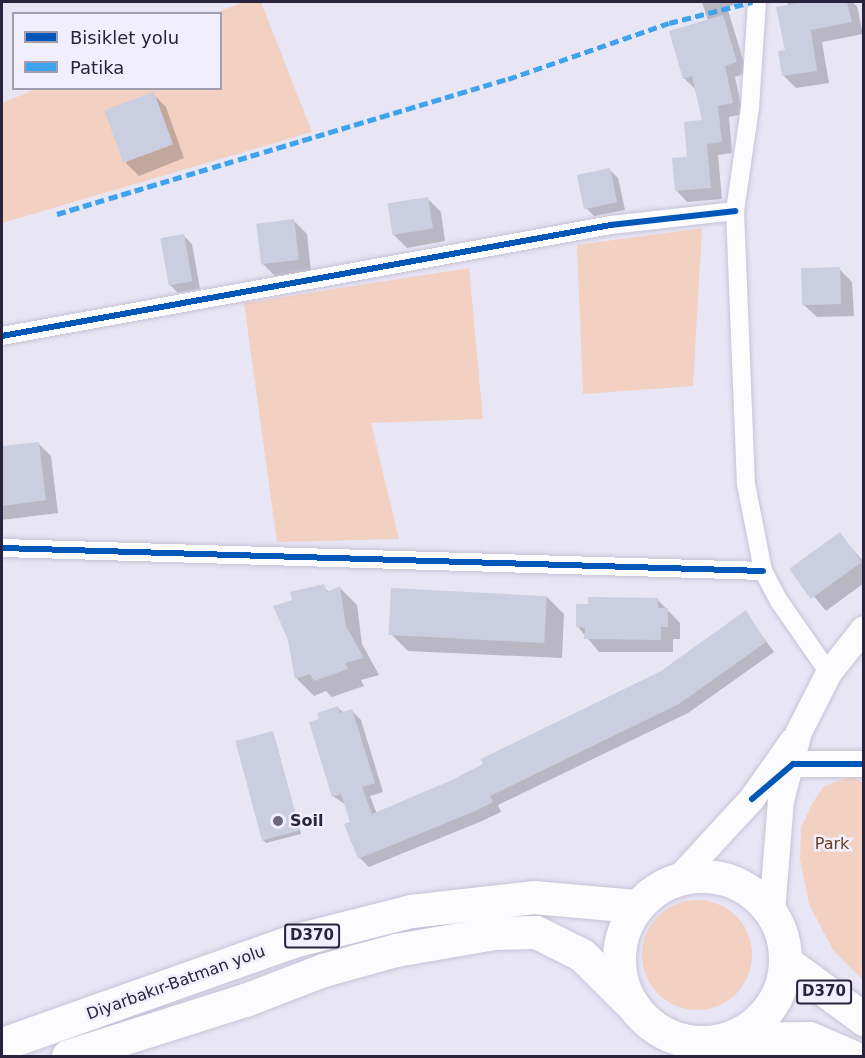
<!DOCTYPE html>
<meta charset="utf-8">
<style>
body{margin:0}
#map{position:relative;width:865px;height:1058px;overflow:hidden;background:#e8e5f5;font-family:"DejaVu Sans",sans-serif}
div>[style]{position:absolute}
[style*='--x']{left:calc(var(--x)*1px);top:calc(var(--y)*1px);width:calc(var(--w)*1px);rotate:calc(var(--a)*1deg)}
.green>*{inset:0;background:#f2d1c3}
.round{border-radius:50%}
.shadow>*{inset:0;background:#0003}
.building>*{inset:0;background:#cbcde0;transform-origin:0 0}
.roads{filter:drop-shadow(0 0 2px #c7c2d7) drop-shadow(0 0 2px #c7c2d7)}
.street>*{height:18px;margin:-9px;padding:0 9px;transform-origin:9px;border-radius:9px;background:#fcfbfe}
.secondary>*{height:26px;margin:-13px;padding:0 13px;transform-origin:13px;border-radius:13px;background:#fcfbfe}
.highway>*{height:33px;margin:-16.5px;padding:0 16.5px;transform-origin:16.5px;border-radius:16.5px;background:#fcfbfe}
.highway>.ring{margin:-16.5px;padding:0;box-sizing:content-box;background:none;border:33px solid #fcfbfe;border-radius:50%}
.quiet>*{height:4.5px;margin-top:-2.25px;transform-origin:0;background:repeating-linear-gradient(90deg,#3ea2ec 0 9px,transparent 0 13.5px)}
.cycleway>*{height:6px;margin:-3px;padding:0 3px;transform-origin:3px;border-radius:3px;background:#0057b8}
.dots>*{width:16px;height:16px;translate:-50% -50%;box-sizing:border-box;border:3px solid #f1effd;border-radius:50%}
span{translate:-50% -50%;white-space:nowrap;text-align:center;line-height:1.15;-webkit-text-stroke:5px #f1effd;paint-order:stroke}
.shield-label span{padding:2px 4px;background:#f1effd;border:2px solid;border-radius:4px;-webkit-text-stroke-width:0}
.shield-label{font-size:15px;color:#29233d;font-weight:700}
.poi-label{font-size:16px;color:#29233d;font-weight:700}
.left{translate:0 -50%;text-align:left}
.park-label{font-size:16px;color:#6b3e1e}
.street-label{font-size:16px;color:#29233d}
.frame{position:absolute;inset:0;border:3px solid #29233d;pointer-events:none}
.legend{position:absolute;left:12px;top:12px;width:210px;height:78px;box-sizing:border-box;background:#f1effd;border:2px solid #a19db0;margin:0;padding:8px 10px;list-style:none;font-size:18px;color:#29233d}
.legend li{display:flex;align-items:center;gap:12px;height:30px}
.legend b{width:30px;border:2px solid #a19db0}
</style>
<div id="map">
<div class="green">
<div style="clip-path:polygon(244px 2px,261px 2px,312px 132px,2px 223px,2px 103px,36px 89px,220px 88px,220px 14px,215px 13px)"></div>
<div style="clip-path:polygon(702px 228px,693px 386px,583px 394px,577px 245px)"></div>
<div style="clip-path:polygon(469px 268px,483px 419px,371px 423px,399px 539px,277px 542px,244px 303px)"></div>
<div style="clip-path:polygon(852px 776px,863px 783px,863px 980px,833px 950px,809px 904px,800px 859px,801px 828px,812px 804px,824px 786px)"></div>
<div class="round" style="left:642px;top:900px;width:110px;height:110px"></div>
</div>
<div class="shadow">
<div style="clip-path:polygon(702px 2px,743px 2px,727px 7px,747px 73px,735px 77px,743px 114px,729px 117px,732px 153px,718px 155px,722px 199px,687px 202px,676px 190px,704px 122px,695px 89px,684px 78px,708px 21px)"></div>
<div style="clip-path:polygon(788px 2px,852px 2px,857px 6px,863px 34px,822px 42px,829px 83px,796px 88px,784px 76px)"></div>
<div style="clip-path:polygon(153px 94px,166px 107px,184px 158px,139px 176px,126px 163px)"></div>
<div style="clip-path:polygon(610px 170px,618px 178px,625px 210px,594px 216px,586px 208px)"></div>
<div style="clip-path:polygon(428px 199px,441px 212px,445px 241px,407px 248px,394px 235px)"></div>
<div style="clip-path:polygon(294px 221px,307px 234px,311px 272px,275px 276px,262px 263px)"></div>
<div style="clip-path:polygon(184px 236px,192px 244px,200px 289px,178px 293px,170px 285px)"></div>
<div style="clip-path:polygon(839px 269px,852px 282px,854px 316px,817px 317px,804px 305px)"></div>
<div style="clip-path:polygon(38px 443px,51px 456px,58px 513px,2px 520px,2px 448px)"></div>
<div style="clip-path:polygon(839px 534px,864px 562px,864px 583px,826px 611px,792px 569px)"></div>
<div style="clip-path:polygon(323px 586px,329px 592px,340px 588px,357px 605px,362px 644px,379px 675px,361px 680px,364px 686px,332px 697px,326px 691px,314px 696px,297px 679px,290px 639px,294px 601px)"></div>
<div style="clip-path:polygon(547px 597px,564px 614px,562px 658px,408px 651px,391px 634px)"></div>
<div style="clip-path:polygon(657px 599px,680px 623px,680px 639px,673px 639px,673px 652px,599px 652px,578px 627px)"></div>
<div style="clip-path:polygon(745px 612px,774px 652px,688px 713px,498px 805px,501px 812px,482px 821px,369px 867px,360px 858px,346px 805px,333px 796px,321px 720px,338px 708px,344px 713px,352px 711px,361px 720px,383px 792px,370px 796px,377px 814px,453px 781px,662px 672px)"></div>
<div style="clip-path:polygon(273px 732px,301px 834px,266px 843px,262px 839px)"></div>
</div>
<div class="building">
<div style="clip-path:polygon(803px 2px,847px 2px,852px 22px,811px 30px,817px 71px,782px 76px,778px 51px,785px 50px,776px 7px)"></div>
<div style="clip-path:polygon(723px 15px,737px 62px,725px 66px,733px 103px,718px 106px,722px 142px,707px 144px,711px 188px,675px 191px,672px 158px,687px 157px,684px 122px,702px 120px,692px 76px,683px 79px,669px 31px)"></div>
<div style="left:154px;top:92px;width:56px;height:53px;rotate:70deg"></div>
<div style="left:610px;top:168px;width:35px;height:34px;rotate:78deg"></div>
<div style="left:428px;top:197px;width:32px;height:41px;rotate:81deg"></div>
<div style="left:294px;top:219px;width:41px;height:38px;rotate:83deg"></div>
<div style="left:184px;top:234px;width:48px;height:24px;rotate:80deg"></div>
<div style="left:840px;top:267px;width:37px;height:39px;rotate:88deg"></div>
<div style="clip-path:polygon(39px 442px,46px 500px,2px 506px,2px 446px)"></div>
<div style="left:840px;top:532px;width:37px;height:63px;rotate:54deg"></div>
<div style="clip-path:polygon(324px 584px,327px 592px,340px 586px,346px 626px,364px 658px,345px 663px,348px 669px,314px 681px,310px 674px,295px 679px,288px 640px,273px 606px,292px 600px,290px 592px)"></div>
<div style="left:391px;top:588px;width:156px;height:47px;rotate:3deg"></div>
<div style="clip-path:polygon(588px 597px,658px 598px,658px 608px,668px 608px,668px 627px,661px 627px,661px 640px,584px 639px,585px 628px,576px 627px,576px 604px,588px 604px)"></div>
<div style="clip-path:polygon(746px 610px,766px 642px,679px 704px,490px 796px,493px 802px,473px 812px,358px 859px,344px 824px,350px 822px,341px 794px,332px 797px,309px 722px,319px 719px,317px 713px,338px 706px,340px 713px,352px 709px,375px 783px,362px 787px,372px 814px,452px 780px,483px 764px,481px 759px,661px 671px)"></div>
<div style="left:273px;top:731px;width:103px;height:39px;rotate:75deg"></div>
</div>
<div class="roads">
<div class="street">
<div style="--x:757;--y:2;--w:106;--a:93.8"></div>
<div style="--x:750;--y:108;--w:104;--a:98.3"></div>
<div style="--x:735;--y:211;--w:273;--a:87.7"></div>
<div style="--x:746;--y:484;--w:89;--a:78.9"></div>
<div style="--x:763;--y:571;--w:34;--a:62"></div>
<div style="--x:779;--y:601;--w:88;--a:55.2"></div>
<div style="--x:2;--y:336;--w:619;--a:-10.33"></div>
<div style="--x:611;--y:225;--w:125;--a:-6.4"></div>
<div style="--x:2;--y:548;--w:761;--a:1.73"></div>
</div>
<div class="secondary">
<div style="--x:780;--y:775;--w:17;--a:-40"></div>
<div style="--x:793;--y:764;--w:71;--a:0"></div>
<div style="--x:680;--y:877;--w:106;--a:-47.3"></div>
<div style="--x:752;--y:799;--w:70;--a:-54.9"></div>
<div style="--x:772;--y:912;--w:111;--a:-85.4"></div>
<div style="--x:781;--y:801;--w:71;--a:-75.4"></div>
<div style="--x:799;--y:732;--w:66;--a:-63"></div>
<div style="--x:829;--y:673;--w:56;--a:-51.5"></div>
</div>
<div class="highway">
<div class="ring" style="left:619px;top:876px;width:133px;height:133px"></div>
<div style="--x:786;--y:962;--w:97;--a:36.2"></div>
<div style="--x:726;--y:1039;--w:83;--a:-0.7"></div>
<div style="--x:809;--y:1038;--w:46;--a:23.2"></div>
<div style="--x:2;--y:1044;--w:309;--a:-19.5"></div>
<div style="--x:293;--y:941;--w:122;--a:-14.3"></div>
<div style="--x:411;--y:911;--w:123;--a:-6.5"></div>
<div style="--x:533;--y:897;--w:103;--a:5"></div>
<div style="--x:68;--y:1056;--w:186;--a:-17.6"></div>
<div style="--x:245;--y:1000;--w:84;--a:-21"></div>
<div style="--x:323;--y:970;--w:76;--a:-15.3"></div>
<div style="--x:396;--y:950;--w:98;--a:-9.9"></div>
<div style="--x:493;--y:933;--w:43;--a:-1.3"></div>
<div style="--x:536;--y:932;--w:51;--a:26.6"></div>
<div style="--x:582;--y:955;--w:71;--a:45"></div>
</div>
</div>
<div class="quiet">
<div style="--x:57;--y:214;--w:471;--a:-16.7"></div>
<div style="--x:508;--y:79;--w:170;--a:-19.2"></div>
<div style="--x:669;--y:23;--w:86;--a:-14.2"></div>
</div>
<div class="cycleway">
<div style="--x:2;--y:336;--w:619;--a:-10.33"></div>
<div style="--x:611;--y:225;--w:125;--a:-6.4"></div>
<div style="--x:2;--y:548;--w:761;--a:1.73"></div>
<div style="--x:752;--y:799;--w:54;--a:-40.5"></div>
<div style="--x:793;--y:764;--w:71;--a:0"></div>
</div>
<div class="dots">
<div style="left:278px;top:821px;background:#6c677d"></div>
</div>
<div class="shield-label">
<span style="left:312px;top:936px">D370</span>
<span style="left:824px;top:992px">D370</span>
</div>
<div class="poi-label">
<span class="left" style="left:290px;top:821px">Soil</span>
</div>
<div class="park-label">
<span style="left:832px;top:844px">Park</span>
</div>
<div class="street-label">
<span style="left:176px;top:983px;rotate:-20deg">Diyarbakır-Batman yolu</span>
</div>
<div class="frame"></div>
<ul class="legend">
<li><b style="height:8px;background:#0057b8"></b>Bisiklet yolu</li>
<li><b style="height:8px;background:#3ea2ec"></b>Patika</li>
</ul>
</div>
